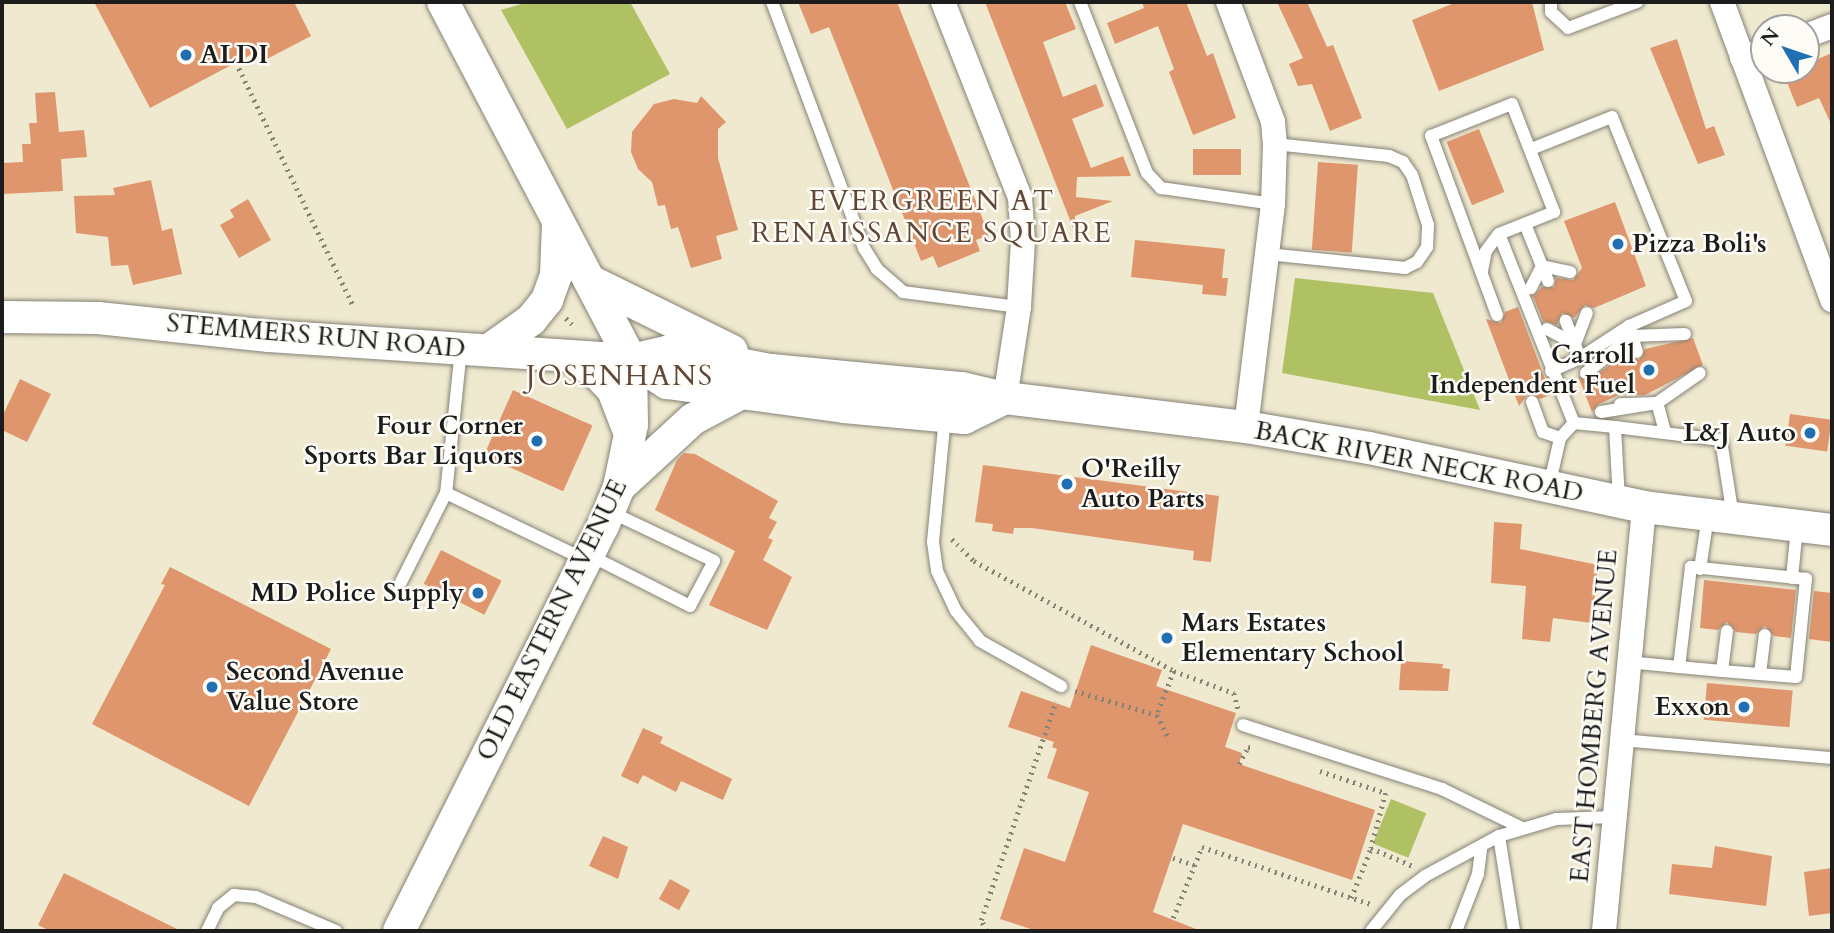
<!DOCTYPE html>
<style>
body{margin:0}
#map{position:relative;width:1834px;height:933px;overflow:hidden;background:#eee9cf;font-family:Cardo,serif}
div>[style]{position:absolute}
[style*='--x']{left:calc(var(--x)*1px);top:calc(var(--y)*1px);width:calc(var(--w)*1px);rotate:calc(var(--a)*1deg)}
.green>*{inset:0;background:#b0c163;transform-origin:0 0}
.building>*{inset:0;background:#e0966d;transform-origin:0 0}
.path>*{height:4.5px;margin-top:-2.25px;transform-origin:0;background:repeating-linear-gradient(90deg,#858276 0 2px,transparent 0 7px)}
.roads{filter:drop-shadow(0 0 2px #858276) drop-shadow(0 0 2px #858276)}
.service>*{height:12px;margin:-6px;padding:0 6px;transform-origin:6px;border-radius:6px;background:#fff}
.minor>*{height:24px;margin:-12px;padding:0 12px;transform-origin:12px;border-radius:12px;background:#fff}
.tertiary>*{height:32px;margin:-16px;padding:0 16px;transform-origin:16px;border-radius:16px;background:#fff}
.dots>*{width:19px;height:19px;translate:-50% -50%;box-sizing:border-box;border:4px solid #fdfcf7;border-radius:50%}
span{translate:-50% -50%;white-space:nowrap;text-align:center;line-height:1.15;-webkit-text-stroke:5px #fdfcf7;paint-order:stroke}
.poi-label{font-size:26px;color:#1c1c1c;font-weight:700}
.left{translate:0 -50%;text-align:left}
.right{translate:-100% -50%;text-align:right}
.street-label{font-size:26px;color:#1c1c1c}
.neighbourhood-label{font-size:28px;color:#614738;letter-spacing:2px}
.frame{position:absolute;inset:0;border:4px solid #1c1c1c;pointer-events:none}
.north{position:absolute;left:1750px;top:14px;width:70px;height:70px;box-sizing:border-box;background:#fdfcf7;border:2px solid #a3a29f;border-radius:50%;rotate:309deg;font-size:19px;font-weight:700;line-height:28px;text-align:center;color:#1c1c1c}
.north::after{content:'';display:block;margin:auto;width:24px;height:32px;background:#1f6fb2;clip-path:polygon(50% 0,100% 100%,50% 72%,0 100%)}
</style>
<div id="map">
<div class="green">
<div style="clip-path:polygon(528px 2px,630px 2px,670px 74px,567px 129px,501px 10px)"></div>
<div style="clip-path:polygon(1295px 278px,1433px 293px,1480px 410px,1282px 373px)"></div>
<div style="left:1391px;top:799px;width:38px;height:48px;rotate:22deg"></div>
</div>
<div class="building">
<div style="clip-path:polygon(94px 2px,294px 2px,311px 36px,265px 60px,260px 50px,150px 108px)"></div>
<div style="clip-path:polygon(798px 2px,897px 2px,989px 235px,976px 240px,980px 251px,938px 268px,933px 256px,921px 261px,829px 27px,811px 34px)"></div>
<div style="clip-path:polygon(985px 2px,1065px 2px,1076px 29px,1043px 42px,1063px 97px,1096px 84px,1104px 106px,1072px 119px,1091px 168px,1123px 156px,1131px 176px,1077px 177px,1076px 197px,1113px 201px,1075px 216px,1075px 233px)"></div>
<div style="clip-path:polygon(1142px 2px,1186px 2px,1207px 56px,1213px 53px,1236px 118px,1193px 135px,1169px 72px,1174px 69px,1158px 26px,1115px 44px,1107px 23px,1144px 8px)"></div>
<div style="clip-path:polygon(1277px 2px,1307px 2px,1327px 47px,1333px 45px,1362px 118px,1330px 131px,1312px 84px,1298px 86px,1289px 64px,1303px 58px)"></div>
<div style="clip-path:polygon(1457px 2px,1532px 2px,1544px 50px,1439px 91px,1412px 20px)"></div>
<div style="clip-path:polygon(1677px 39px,1706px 129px,1714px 126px,1725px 155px,1698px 164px,1650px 48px)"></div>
<div style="clip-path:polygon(1832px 53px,1832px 126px,1819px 98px,1797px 107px,1782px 70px,1806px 70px,1806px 64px)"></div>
<div style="clip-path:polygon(55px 92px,59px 132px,84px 130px,87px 157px,61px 159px,63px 191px,2px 194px,2px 163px,23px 162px,22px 144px,31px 144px,29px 123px,37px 123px,35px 93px)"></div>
<div style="clip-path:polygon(701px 96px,726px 122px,718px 129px,718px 158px,738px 230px,716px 236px,722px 259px,691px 268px,678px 227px,671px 229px,665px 205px,658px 206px,652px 182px,638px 169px,631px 152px,632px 132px,654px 104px,674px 99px,697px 103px)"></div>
<div style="left:1479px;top:129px;width:68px;height:35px;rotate:68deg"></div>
<div style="left:1241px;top:149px;width:26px;height:48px;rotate:90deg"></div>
<div style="left:1318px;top:162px;width:40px;height:88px;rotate:4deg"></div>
<div style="clip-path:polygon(151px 180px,162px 231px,172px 228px,182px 274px,133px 285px,128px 265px,111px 266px,108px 237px,76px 233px,74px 196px,115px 195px,113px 188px)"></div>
<div style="clip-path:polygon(248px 199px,271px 240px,239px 258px,220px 225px,234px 217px,230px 210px)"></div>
<div style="clip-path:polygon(1615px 202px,1646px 286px,1594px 308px,1585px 305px,1574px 318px,1562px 313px,1557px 325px,1543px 321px,1533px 296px,1542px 287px,1554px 287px,1556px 278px,1573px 280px,1582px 268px,1564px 221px)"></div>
<div style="clip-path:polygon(1135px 240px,1225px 249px,1222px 278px,1228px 278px,1226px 296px,1202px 294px,1203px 285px,1131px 277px)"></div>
<div style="clip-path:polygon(1518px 307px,1551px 395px,1540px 399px,1528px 394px,1519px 406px,1486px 319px,1501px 323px,1505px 312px)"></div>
<div style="clip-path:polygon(1693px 338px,1703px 365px,1645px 395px,1619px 395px,1599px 404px,1592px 412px,1578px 376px,1588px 381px,1615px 361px,1629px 355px,1639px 360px,1645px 349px)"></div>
<div style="clip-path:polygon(20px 379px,51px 394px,27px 442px,2px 430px,2px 417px)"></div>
<div style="left:513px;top:390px;width:87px;height:72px;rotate:24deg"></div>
<div style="left:1790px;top:414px;width:42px;height:32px;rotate:8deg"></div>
<div style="clip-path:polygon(684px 453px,695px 454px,778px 501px,769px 518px,777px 522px,768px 538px,773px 540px,763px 560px,792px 577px,767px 630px,709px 605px,735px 551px,655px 510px,677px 460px)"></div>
<div style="clip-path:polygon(983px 465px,1219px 496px,1211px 562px,1193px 560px,1194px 551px,1032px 528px,1014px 528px,1013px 534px,992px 531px,993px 524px,975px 522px)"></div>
<div style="clip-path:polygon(1494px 522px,1522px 524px,1520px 549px,1598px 565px,1592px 623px,1553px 618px,1550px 642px,1522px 639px,1526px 586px,1491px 583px)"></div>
<div style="left:441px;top:550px;width:68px;height:38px;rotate:27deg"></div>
<div style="clip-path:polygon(170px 567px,331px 649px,249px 806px,92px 724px,165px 585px,161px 584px)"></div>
<div style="clip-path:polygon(1704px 580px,1796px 590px,1791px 638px,1774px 636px,1765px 626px,1756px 634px,1736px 632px,1727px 622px,1718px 630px,1700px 628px)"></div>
<div style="clip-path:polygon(1814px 591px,1832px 593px,1832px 642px,1809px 639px)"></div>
<div style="clip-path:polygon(1091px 645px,1162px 670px,1156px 686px,1236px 713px,1225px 747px,1242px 753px,1239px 764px,1375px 810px,1352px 880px,1183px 824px,1153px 912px,1201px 931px,1037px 931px,1000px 919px,1024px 848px,1065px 862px,1089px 792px,1047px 778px,1057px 749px,1052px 747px,1054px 742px,1008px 727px,1021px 691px,1070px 708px)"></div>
<div style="clip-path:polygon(1401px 661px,1443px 664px,1442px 668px,1450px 669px,1448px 691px,1399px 690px)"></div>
<div style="left:1707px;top:683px;width:86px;height:37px;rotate:5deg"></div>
<div style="clip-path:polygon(643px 728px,663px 737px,660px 743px,732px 779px,723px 800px,681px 781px,676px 792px,643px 775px,638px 784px,621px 776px)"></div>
<div style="clip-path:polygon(603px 836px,628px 847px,618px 879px,589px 866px)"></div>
<div style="clip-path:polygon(1715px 846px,1772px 856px,1766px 906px,1669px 894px,1672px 864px,1712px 868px)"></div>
<div style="clip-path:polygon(1832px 868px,1832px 913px,1809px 916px,1804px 872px)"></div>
<div style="clip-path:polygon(64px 873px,181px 931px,50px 931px,38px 925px)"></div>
<div style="left:670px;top:879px;width:23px;height:23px;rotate:29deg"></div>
</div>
<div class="path">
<div style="--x:236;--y:62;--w:272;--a:64.3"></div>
<div style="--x:566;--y:318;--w:10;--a:45"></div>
<div style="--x:952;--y:539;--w:31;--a:45"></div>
<div style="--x:974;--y:561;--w:228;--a:28.8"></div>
<div style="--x:1174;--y:671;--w:47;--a:111.1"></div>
<div style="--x:1174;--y:671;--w:64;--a:20.1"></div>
<div style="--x:1234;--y:693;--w:20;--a:75"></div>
<div style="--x:1075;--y:691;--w:85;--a:16.3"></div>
<div style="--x:1157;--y:715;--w:28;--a:63"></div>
<div style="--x:1239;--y:764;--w:19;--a:-62"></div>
<div style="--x:1248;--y:747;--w:4;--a:14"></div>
<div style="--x:1320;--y:771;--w:70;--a:18.4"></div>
<div style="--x:1386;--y:793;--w:57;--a:105.3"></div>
<div style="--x:1371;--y:848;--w:46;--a:23.2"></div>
<div style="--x:1173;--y:858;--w:22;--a:18"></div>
<div style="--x:1351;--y:898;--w:54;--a:-68.2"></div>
<div style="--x:1173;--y:918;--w:77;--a:-67.8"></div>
<div style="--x:1202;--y:847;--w:177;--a:18.7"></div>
<div style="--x:986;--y:931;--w:12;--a:-114"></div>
<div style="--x:981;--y:920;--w:231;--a:-71.1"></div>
</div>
<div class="roads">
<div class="service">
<div style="--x:772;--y:2;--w:263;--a:69.5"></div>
<div style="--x:864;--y:248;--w:25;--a:58"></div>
<div style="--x:877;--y:269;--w:35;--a:41"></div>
<div style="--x:903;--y:292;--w:117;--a:7.4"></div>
<div style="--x:1080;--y:2;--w:184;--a:68.6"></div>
<div style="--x:1147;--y:173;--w:21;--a:47"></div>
<div style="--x:1161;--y:188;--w:113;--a:8.1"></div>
<div style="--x:1551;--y:2;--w:10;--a:90"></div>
<div style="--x:1551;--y:12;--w:23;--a:43"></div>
<div style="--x:1568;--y:28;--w:74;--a:-20.6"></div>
<div style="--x:1531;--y:149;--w:87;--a:-21.6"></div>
<div style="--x:1612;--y:117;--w:198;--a:68.1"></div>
<div style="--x:1686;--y:301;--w:62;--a:156.3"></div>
<div style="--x:1629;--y:326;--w:27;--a:73"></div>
<div style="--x:1525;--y:224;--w:45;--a:68"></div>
<div style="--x:1542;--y:266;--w:25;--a:117"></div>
<div style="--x:1267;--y:254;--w:139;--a:5.8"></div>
<div style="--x:1405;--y:268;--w:13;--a:-27"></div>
<div style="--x:1417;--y:262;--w:18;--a:-56"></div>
<div style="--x:1427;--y:247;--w:22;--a:-87"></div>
<div style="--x:1428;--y:225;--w:52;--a:-107.7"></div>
<div style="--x:1412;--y:175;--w:16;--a:-125"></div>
<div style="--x:1403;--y:162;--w:15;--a:-157"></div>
<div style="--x:1389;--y:156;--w:115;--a:-174"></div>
<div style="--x:1482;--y:271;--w:20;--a:-79"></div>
<div style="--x:1486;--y:251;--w:21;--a:-53"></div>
<div style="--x:1548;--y:281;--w:16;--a:-112"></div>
<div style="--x:1542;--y:266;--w:29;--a:12"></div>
<div style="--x:1497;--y:315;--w:191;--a:-110.2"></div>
<div style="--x:1431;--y:136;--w:87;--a:-21.6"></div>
<div style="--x:1512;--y:104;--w:116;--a:68.7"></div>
<div style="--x:1554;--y:212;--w:59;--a:158.2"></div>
<div style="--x:1499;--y:234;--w:203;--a:68.4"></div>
<div style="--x:1547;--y:329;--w:32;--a:28"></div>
<div style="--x:1575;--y:344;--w:33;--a:-69"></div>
<div style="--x:461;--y:349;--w:145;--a:95.9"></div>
<div style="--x:446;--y:493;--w:155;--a:25.6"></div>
<div style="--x:1580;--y:358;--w:59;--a:-33.1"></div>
<div style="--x:1551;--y:371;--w:32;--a:-24"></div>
<div style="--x:1580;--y:358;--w:40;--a:-111"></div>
<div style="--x:1586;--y:373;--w:59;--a:-38.8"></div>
<div style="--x:1632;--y:336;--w:53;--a:-2.2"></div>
<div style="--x:1532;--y:402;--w:32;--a:70"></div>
<div style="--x:1543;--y:432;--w:18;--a:19"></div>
<div style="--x:1601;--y:412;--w:57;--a:-9.1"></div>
<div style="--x:1657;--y:403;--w:37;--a:178"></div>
<div style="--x:945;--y:417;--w:126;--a:95.5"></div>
<div style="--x:933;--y:542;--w:29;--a:82"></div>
<div style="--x:937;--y:571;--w:44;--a:64.6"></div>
<div style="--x:956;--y:611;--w:38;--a:51"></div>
<div style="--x:980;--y:641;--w:93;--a:29.1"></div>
<div style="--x:1615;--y:427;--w:107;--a:7"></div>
<div style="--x:1721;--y:440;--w:78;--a:81.1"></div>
<div style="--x:1665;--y:432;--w:30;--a:-105"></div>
<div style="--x:1657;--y:403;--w:52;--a:-34.9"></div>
<div style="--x:1549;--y:487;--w:50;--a:-77.3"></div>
<div style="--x:1560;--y:438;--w:21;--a:-47"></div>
<div style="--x:1574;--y:423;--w:41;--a:5.6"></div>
<div style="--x:1615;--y:427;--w:75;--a:86.9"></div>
<div style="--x:589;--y:555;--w:113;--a:26.8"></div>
<div style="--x:690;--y:606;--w:51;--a:-61.9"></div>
<div style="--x:714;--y:561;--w:114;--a:-154.6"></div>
<div style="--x:1700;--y:569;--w:54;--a:-81.4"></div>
<div style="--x:1792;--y:578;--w:51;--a:-84.4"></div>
<div style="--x:401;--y:582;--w:100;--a:-63.2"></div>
<div style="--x:1628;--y:662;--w:51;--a:5.6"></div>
<div style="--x:1679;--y:667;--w:43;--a:5.3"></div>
<div style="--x:1722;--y:671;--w:74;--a:4.6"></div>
<div style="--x:1796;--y:677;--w:99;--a:-84.2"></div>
<div style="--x:1806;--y:579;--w:116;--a:-174"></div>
<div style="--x:1691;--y:567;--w:101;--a:96.8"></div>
<div style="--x:1722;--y:671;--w:40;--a:-82.9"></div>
<div style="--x:1760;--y:674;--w:39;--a:-83"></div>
<div style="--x:1243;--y:725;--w:209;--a:17.8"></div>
<div style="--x:1442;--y:789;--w:87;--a:26"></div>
<div style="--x:1621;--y:740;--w:212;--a:4.9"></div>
<div style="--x:1499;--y:836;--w:96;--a:81"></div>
<div style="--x:207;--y:931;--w:25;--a:-64"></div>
<div style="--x:218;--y:908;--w:21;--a:-39"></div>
<div style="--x:234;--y:895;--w:22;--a:5"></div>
<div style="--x:256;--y:897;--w:87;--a:23"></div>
<div style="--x:1371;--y:931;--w:46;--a:-51.1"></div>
<div style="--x:1400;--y:895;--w:31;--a:-37"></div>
<div style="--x:1425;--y:876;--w:84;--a:-28.4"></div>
<div style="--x:1499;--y:836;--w:59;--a:-16.6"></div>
<div style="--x:1556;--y:819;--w:59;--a:-1.9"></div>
<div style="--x:1456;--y:931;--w:61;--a:-68.9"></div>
<div style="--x:1478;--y:874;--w:25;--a:-83"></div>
</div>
<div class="minor">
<div style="--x:943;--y:2;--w:210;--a:68.5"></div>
<div style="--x:1020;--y:197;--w:44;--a:86.1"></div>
<div style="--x:1023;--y:241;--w:66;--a:93.5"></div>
<div style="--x:1019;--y:307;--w:92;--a:98.7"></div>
<div style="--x:1228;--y:2;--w:128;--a:69.4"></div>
<div style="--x:1273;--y:122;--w:22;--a:85"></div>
<div style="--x:1275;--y:144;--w:60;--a:91.9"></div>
<div style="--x:1273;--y:204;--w:225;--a:96.9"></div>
<div style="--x:1722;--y:2;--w:318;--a:69.7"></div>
<div style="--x:1806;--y:36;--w:28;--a:-21"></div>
<div style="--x:1742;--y:58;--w:23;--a:-20"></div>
<div style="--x:1604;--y:931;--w:426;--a:-84.6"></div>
</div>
<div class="tertiary">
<div style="--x:590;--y:281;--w:158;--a:26.2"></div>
<div style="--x:2;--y:317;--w:96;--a:0.6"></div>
<div style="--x:98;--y:318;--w:172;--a:6"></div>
<div style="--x:269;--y:336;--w:363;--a:3.8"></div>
<div style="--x:631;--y:360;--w:39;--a:-13"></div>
<div style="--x:669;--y:351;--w:104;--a:10.6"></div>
<div style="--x:771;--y:370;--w:192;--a:5.4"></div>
<div style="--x:962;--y:388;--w:44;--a:13.1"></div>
<div style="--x:1005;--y:398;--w:243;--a:6.9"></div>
<div style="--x:1246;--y:427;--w:125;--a:9.7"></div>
<div style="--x:1369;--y:448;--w:281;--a:12.1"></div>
<div style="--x:1644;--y:507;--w:189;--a:7"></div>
<div style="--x:489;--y:350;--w:52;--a:-35.5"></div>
<div style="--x:531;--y:320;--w:26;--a:-51"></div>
<div style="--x:547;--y:300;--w:27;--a:-70"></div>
<div style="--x:556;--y:275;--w:52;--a:-87.8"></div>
<div style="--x:570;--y:356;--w:35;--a:33"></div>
<div style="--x:599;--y:375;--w:21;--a:47"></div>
<div style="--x:613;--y:390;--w:40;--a:69"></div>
<div style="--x:631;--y:360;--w:43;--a:32.6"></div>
<div style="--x:667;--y:383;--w:179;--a:7.7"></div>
<div style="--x:844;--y:407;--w:121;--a:5.2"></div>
<div style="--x:964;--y:418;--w:46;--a:-26"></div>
<div style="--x:619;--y:487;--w:100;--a:-42.6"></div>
<div style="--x:693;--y:419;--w:51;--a:-28.1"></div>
<div style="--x:399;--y:931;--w:453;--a:-63.3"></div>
<div style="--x:603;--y:526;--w:42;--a:-67.7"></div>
<div style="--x:619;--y:487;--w:63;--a:-78.2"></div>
<div style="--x:632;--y:425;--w:65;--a:-90.9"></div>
<div style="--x:631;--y:360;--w:404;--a:-117.7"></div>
</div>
</div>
<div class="dots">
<div style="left:186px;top:55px;background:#1f6fb2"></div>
<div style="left:1618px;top:244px;background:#1f6fb2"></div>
<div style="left:1649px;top:370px;background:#1f6fb2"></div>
<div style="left:1810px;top:433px;background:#1f6fb2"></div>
<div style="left:537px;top:441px;background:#1f6fb2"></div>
<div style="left:1067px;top:484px;background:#1f6fb2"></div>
<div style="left:478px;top:593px;background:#1f6fb2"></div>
<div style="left:1167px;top:638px;background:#1f6fb2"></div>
<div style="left:212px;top:687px;background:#1f6fb2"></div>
<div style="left:1744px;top:707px;background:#1f6fb2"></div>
</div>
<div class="poi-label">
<span class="left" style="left:200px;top:55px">ALDI</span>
<span class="left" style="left:1632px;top:244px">Pizza Boli's</span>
<span class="right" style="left:1635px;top:370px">Carroll<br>Independent Fuel</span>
<span class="right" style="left:523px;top:441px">Four Corner<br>Sports Bar Liquors</span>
<span class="right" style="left:1796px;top:433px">L&amp;J Auto</span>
<span class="left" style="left:1081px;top:484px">O'Reilly<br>Auto Parts</span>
<span class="right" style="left:464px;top:593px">MD Police Supply</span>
<span class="left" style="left:1181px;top:638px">Mars Estates<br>Elementary School</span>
<span class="left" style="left:226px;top:687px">Second Avenue<br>Value Store</span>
<span class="right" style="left:1730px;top:707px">Exxon</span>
</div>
<div class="street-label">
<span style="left:316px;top:336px;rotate:5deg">STEMMERS RUN ROAD</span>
<span style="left:1419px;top:462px;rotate:11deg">BACK RIVER NECK ROAD</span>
<span style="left:552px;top:620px;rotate:-64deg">OLD EASTERN AVENUE</span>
<span style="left:1594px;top:716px;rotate:-85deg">EAST HOMBERG AVENUE</span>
</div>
<div class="neighbourhood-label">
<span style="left:932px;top:217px">EVERGREEN AT<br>RENAISSANCE SQUARE</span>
<span style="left:620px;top:376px">JOSENHANS</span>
</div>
<div class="frame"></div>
<div class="north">N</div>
</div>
